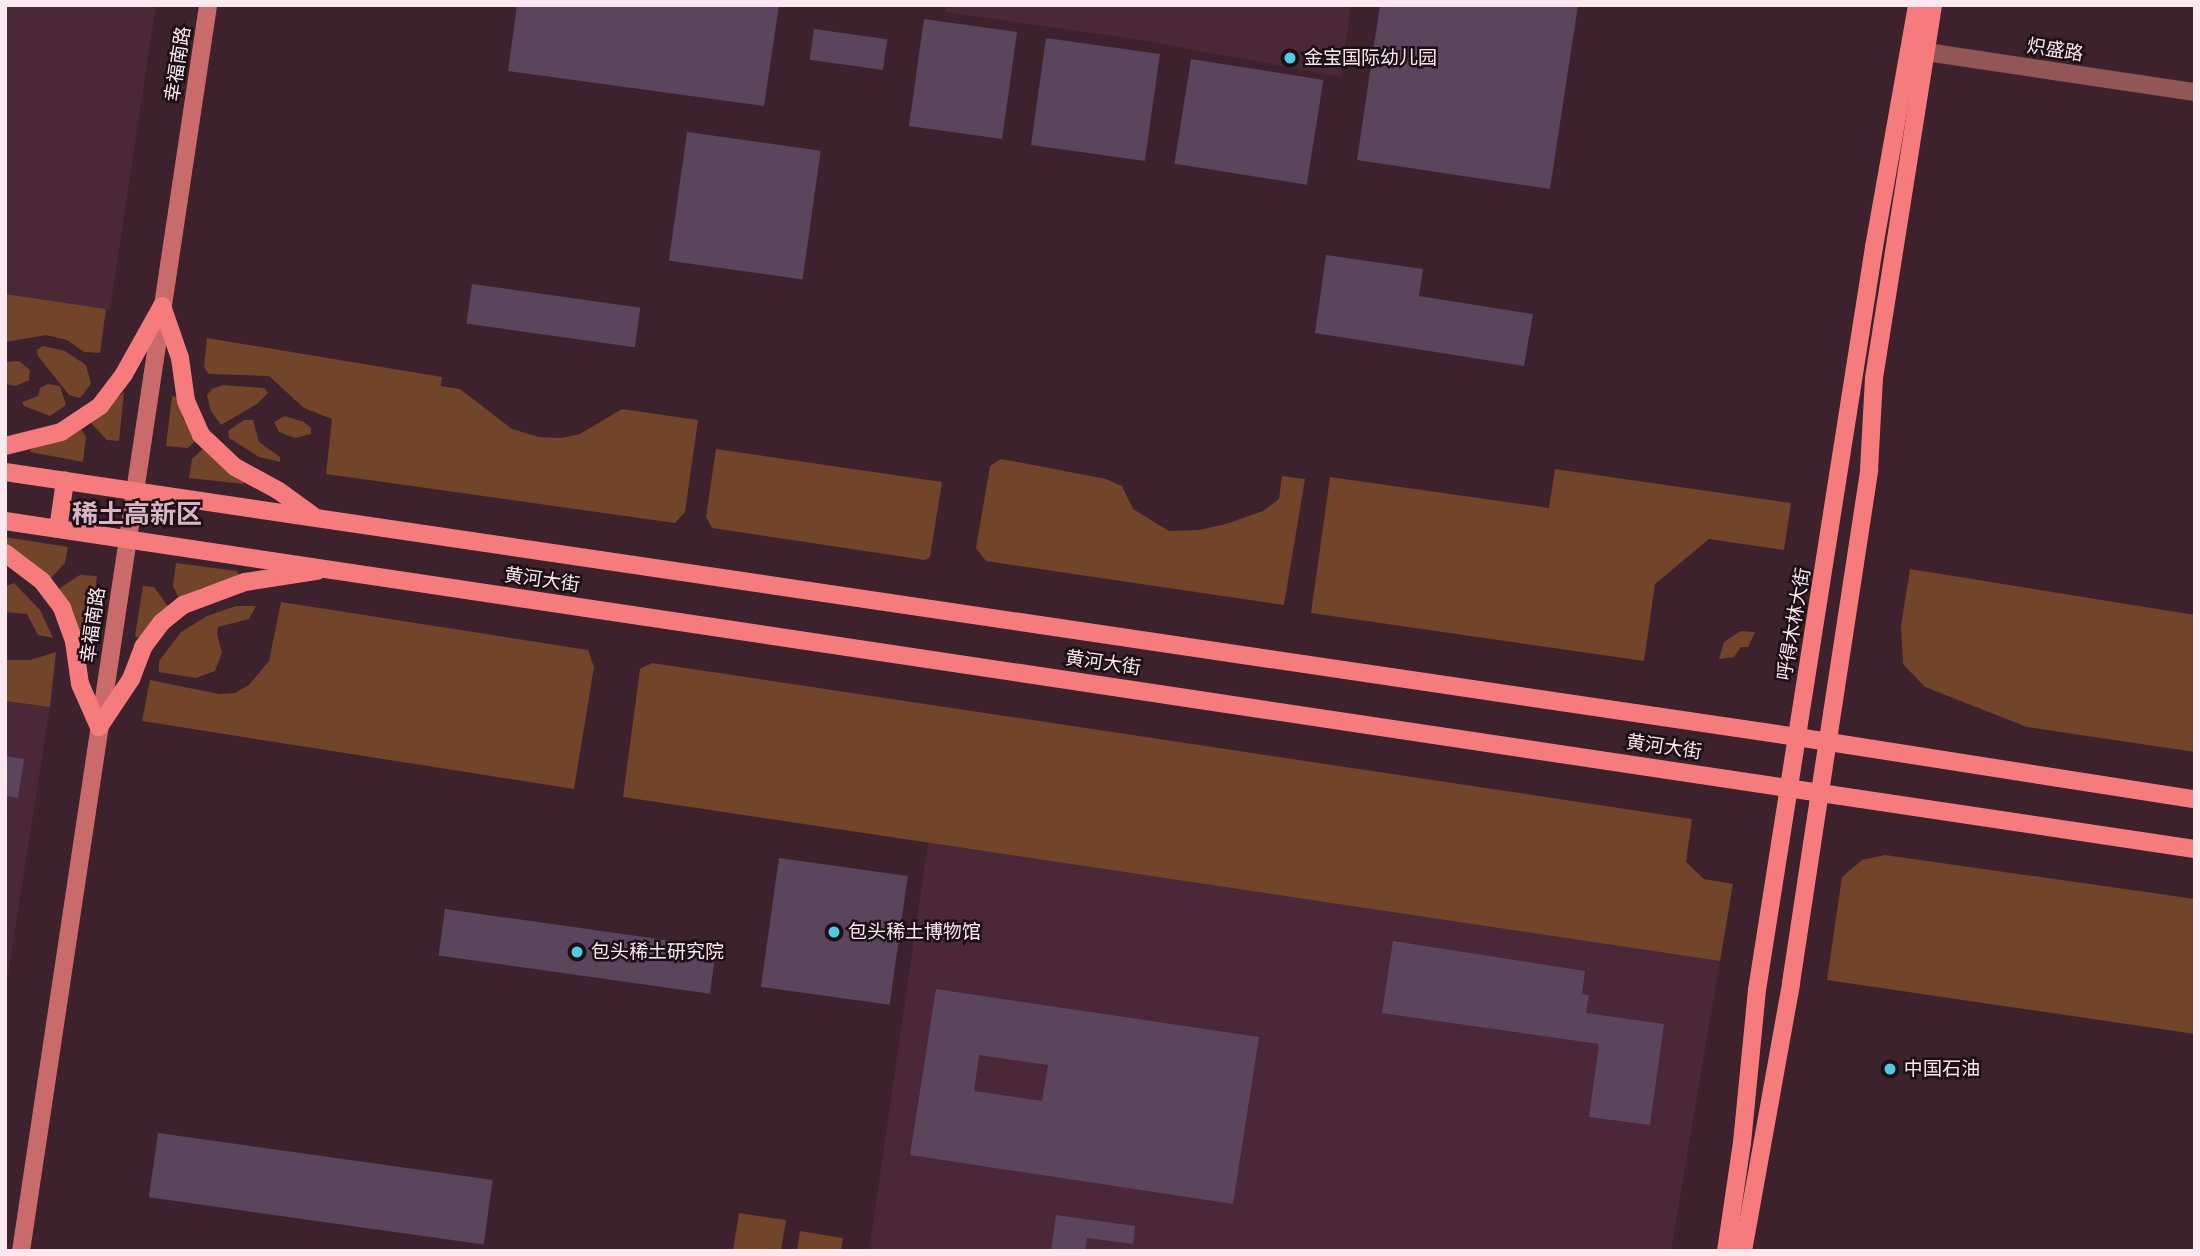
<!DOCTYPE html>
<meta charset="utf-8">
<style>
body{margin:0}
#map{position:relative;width:2200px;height:1256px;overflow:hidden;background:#3d212d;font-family:Raleway,"Noto Sans SC",sans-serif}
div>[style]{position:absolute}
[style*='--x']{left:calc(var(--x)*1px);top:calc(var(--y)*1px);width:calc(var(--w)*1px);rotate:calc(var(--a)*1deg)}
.built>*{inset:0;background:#4a2837}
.green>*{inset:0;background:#724429}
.building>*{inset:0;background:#5b455c;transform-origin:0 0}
.tertiary>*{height:18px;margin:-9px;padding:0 9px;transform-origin:9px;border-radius:9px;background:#915655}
.secondary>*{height:18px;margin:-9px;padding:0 9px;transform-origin:9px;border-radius:9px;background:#ca6b6b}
.primary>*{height:18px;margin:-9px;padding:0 9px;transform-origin:9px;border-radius:9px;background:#f67b7c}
.dots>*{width:19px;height:19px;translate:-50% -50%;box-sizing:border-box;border:4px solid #1c0f15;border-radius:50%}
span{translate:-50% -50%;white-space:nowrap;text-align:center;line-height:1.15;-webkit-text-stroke:5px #1c0f15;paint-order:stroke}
.street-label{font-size:19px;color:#fce9f0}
.poi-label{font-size:19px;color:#fce9f0}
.left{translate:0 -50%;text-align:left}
.district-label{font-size:26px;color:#dab6c4;font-weight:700}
.frame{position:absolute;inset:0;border:7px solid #fce9f0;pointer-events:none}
</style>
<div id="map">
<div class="built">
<div style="clip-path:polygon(5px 5px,156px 5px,110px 310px,5px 294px)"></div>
<div style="clip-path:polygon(946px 5px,1351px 5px,1341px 77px,1134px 39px,945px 12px)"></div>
<div style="clip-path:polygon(5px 701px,50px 707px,5px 994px)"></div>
<div style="clip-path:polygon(928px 842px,1720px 961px,1671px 1251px,869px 1251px)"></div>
</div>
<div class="green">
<div style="clip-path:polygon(5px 294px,106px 309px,100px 353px,84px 352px,67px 340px,46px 335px,5px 342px)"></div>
<div style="clip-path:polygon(207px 338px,442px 377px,441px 386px,460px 389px,512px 429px,539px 437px,561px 438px,580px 434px,622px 409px,698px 420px,685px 512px,675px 523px,326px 474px,332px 419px,304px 408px,269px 376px,209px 374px,204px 367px)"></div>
<div style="clip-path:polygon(43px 346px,65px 351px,86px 365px,91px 384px,80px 398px,69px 395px,38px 356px,37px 350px)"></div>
<div style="clip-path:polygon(19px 361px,30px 370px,29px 380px,16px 386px,6px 384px,5px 362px)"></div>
<div style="clip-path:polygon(48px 384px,60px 386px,66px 405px,50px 416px,24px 406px,22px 402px,38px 396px,40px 388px)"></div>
<div style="clip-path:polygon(223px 385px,264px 388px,268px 393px,257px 404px,221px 425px,211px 411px,207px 395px,212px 389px)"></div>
<div style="clip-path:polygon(124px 392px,119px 441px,107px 440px,91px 423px)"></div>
<div style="clip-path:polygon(172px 396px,178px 397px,183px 418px,196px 440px,188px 448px,166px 446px)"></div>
<div style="clip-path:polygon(285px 416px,304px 422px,311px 428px,311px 434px,295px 438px,279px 432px,274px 422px)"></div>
<div style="clip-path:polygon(244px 420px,253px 420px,259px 442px,280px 457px,280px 462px,259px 457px,229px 438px,228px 431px)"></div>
<div style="clip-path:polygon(81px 429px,86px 437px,83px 462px,30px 452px,31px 449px)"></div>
<div style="clip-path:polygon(203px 449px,243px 479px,244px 484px,189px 478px,192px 459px)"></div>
<div style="clip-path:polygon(716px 449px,942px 482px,930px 557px,925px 560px,712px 528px,706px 517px)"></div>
<div style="clip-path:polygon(1001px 459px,1106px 479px,1122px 486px,1133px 509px,1169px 531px,1199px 530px,1226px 524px,1263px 511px,1279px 499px,1282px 476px,1305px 479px,1284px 605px,986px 561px,976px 548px,990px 466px)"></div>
<div style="clip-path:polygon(1555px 469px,1791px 503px,1784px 550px,1709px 539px,1655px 584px,1644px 661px,1311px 613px,1330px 477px,1549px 508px)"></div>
<div style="clip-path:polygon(5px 537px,68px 547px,65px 563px,50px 579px,24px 556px,5px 545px)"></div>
<div style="clip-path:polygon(176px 563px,237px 571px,240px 577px,201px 588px,180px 600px,173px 586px)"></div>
<div style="clip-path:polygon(1910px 569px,2195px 615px,2195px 752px,2027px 727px,1925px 687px,1903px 664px,1901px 626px)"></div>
<div style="clip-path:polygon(80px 575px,97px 576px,89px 638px,80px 640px,57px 590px)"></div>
<div style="clip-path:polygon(14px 583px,40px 610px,53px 638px,38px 635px,27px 614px,5px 612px,5px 587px)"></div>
<div style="clip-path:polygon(143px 586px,154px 587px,169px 608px,138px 638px,135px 636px)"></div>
<div style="clip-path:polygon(281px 602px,588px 650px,594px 667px,574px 789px,142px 721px,150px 680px,219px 694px,235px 693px,249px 685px,269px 661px)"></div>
<div style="clip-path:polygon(236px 606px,256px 606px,249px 619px,218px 627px,217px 634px,222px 653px,215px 671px,196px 678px,159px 672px,159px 661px,181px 632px,207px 616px)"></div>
<div style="clip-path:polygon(1741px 631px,1755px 632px,1748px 647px,1741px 647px,1734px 657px,1719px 659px,1724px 642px)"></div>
<div style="clip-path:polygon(56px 652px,50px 707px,5px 701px,5px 660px,30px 660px)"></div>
<div style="clip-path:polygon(652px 663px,1692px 819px,1686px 862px,1704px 879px,1733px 884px,1720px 961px,623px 797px,640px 669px)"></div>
<div style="clip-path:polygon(1885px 855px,2195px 899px,2195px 1034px,1827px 980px,1842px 877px,1862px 860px)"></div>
<div style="clip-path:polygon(739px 1213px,786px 1220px,781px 1251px,733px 1251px)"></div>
<div style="clip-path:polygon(800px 1231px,843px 1238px,841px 1251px,797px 1251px)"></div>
</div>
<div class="building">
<div style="clip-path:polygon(517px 5px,779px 5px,764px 106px,508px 71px)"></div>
<div style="clip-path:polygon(1380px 5px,1578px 5px,1550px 189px,1357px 160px)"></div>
<div style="left:924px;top:19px;width:94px;height:108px;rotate:8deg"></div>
<div style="left:814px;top:29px;width:74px;height:31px;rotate:8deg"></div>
<div style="left:1046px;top:38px;width:115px;height:108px;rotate:8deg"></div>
<div style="left:1191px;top:59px;width:134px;height:106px;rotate:9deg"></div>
<div style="left:687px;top:132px;width:135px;height:130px;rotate:8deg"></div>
<div style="clip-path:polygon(1326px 255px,1423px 269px,1419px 296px,1533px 314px,1524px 366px,1315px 333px)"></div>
<div style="left:472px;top:284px;width:170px;height:40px;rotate:8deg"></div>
<div style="clip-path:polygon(5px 756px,24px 759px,18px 798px,5px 796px)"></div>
<div style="left:779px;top:858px;width:130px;height:130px;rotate:8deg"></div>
<div style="left:445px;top:909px;width:274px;height:47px;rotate:8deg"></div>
<div style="clip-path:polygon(1393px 941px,1585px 971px,1582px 994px,1589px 995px,1586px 1013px,1664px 1024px,1650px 1125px,1589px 1117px,1599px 1044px,1382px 1013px)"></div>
<div style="clip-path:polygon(evenodd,936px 989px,1259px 1037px,1233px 1204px,910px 1155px,936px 989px,979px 1055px,1048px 1065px,1042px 1101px,974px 1091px,979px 1055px)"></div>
<div style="left:158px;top:1133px;width:338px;height:65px;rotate:8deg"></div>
<div style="clip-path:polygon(1056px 1215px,1135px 1226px,1133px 1244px,1087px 1238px,1085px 1251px,1051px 1251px)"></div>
</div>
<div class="tertiary">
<div style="--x:1913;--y:50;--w:285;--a:8.5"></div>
</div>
<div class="secondary">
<div style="--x:21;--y:1251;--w:1260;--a:-81.46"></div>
</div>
<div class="primary">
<div style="--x:162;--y:306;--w:55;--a:70.9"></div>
<div style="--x:180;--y:358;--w:43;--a:82.1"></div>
<div style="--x:186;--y:401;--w:37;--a:66"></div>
<div style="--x:201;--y:435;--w:47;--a:43.3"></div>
<div style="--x:235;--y:467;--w:50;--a:28.6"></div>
<div style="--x:279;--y:491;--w:41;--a:36"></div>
<div style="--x:5;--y:446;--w:58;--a:-14"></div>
<div style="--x:61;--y:432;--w:47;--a:-33.7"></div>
<div style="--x:100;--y:406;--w:40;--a:-53"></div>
<div style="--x:124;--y:374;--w:78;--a:-60.8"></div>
<div style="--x:5;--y:472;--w:1811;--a:8.41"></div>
<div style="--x:1797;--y:737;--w:403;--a:8.9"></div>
<div style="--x:5;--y:521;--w:2214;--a:8.52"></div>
<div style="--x:58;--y:529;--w:49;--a:-81.7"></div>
<div style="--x:5;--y:553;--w:46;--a:37.1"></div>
<div style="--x:42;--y:581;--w:34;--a:53"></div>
<div style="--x:62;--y:608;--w:35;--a:70"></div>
<div style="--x:74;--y:641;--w:43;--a:82.1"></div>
<div style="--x:80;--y:684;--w:47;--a:66.2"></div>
<div style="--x:99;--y:727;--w:58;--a:-56.3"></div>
<div style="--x:131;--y:679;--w:34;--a:-69"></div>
<div style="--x:143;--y:647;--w:31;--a:-53"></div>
<div style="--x:162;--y:622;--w:27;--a:-39"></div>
<div style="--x:183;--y:605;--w:66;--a:-20.4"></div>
<div style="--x:245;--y:582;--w:73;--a:-8.7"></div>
<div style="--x:1726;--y:1251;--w:109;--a:-81.6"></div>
<div style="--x:1742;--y:1143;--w:154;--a:-84.4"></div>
<div style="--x:1757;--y:990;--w:752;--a:-81.05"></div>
<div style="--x:1874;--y:247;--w:246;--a:-79.9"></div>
<div style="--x:1743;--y:1251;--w:272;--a:-79.8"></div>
<div style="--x:1791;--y:983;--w:193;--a:-81.4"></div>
<div style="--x:1820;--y:792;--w:326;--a:-81.3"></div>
<div style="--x:1869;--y:470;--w:92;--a:-86.9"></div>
<div style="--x:1874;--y:378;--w:378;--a:-81"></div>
</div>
<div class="dots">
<div style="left:1290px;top:58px;background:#54cade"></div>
<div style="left:834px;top:932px;background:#54cade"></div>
<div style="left:577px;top:952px;background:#54cade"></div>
<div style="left:1890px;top:1069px;background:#54cade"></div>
</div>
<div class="street-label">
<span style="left:2055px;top:50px;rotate:9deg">炽盛路</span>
<span style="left:178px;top:64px;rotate:-81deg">幸福南路</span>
<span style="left:542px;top:580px;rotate:8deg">黄河大街</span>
<span style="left:1794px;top:624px;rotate:-80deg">呼得木林大街</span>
<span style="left:93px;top:625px;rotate:-82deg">幸福南路</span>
<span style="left:1103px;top:663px;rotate:8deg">黄河大街</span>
<span style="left:1664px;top:747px;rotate:8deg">黄河大街</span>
</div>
<div class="poi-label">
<span class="left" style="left:1304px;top:58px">金宝国际幼儿园</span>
<span class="left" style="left:848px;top:932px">包头稀土博物馆</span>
<span class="left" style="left:591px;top:952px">包头稀土研究院</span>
<span class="left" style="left:1904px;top:1069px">中国石油</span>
</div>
<div class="district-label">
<span style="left:137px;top:515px">稀土高新区</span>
</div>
<div class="frame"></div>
</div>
